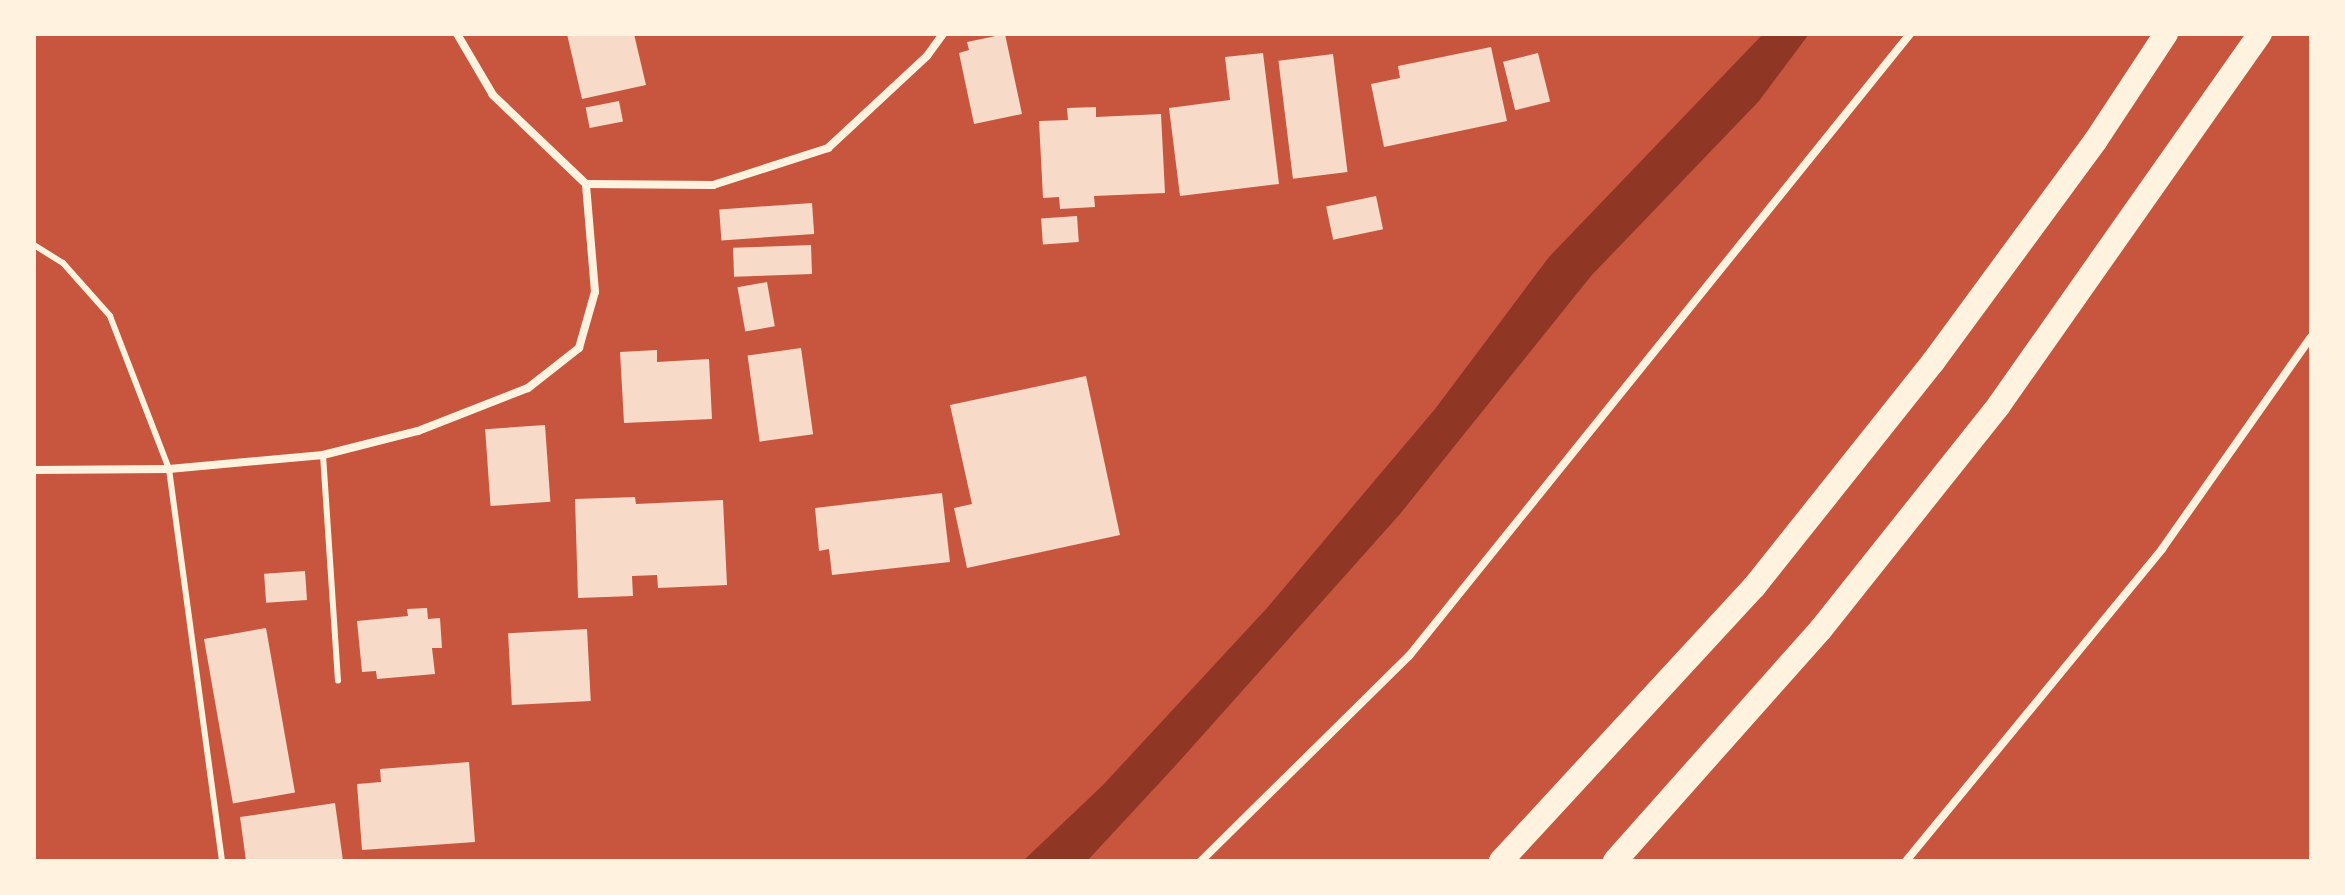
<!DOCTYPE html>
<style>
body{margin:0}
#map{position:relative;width:2345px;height:895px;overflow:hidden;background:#c8553d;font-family:Poppins,sans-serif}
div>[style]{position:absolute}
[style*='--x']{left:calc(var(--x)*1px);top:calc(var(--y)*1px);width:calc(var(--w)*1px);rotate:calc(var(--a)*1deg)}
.water>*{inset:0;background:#8f3625}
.building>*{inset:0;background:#f7dbc8;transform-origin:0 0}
.service>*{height:6px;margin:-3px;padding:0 3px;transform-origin:3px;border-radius:3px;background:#fff3e0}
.minor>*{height:8px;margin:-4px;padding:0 4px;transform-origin:4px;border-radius:4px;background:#fff3e0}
.motorway>*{height:24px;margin:-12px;padding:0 12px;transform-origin:12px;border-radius:12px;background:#fff3e0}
span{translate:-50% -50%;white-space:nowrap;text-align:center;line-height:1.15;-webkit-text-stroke:8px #fff3e0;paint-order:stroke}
.frame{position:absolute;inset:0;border:36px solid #fff3e0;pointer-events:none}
</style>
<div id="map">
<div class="water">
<div style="clip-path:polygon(1763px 34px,1809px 34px,1759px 101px,1591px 276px,1400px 514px,1176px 765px,1087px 861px,1023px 861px,1103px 785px,1267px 608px,1435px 409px,1549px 257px)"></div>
</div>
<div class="building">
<div style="clip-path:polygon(567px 34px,634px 34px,646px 85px,582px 99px)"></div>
<div style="clip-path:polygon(1005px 34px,1022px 114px,974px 124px,959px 53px,969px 50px,967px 42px)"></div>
<div style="clip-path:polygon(1491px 47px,1507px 121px,1384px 147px,1371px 84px,1400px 78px,1398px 66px)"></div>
<div style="clip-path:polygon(1263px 53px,1279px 184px,1180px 196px,1169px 108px,1230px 100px,1225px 57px)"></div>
<div style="left:1538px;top:53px;width:50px;height:36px;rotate:76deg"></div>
<div style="left:1333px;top:54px;width:119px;height:55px;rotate:83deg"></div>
<div style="left:619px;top:101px;width:21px;height:34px;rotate:79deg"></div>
<div style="clip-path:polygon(1096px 107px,1096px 117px,1161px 114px,1165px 193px,1094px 196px,1095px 207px,1060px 209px,1059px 197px,1043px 198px,1039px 121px,1068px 120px,1067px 108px)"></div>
<div style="left:1376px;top:196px;width:34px;height:51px;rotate:78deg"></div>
<div style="left:812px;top:203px;width:31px;height:93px;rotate:86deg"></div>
<div style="left:1077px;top:216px;width:26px;height:36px;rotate:86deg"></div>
<div style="left:811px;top:245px;width:29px;height:78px;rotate:88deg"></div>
<div style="left:767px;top:282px;width:45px;height:30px;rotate:80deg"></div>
<div style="left:801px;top:348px;width:87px;height:54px;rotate:82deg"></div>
<div style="clip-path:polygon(657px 350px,657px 362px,709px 359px,712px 419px,624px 423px,620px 352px)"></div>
<div style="clip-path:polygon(1086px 376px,1120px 535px,967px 568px,954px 508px,972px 504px,950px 405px)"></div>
<div style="left:545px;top:425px;width:77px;height:60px;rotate:86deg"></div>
<div style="clip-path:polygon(942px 493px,950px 562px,832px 575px,829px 549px,819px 551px,815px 508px)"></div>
<div style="clip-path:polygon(635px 497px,636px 504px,723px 500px,727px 585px,658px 588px,657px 575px,632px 576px,633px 596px,578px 598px,575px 499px)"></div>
<div style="left:305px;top:571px;width:29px;height:41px;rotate:86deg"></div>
<div style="clip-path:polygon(427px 608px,428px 619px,440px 618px,442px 648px,432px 648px,435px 674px,377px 679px,376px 671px,362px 672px,357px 621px,408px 616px,407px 609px)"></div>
<div style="left:266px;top:628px;width:167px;height:63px;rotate:80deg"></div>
<div style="left:587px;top:629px;width:72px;height:79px;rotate:87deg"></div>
<div style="clip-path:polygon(469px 762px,475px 842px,362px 850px,357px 784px,381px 782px,380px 769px)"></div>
<div style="clip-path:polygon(335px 803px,343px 861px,246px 861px,240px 817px)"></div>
</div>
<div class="service">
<div style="--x:34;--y:245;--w:34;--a:32"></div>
<div style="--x:63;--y:263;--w:71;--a:48.4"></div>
<div style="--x:110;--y:316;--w:164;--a:68.9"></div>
<div style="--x:169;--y:469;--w:396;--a:82.3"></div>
<div style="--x:323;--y:455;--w:226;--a:86.2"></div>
</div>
<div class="minor">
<div style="--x:586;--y:184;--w:127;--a:0.5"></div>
<div style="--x:713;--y:185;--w:121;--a:-17.8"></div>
<div style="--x:828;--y:148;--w:135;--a:-42.9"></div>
<div style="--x:927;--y:56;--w:27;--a:-54"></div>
<div style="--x:34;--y:470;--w:135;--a:-0.4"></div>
<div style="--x:169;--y:469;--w:155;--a:-5.2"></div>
<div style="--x:323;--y:455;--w:98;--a:-14.2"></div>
<div style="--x:418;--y:431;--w:118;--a:-21.4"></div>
<div style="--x:528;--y:388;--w:65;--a:-38.1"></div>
<div style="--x:579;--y:348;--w:58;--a:-74.1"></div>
<div style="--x:595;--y:292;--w:108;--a:-94.8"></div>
<div style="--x:586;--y:184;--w:129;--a:-136.3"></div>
<div style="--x:493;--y:95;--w:71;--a:-120.5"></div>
<div style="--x:1201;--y:861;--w:292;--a:-44.6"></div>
<div style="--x:1409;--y:656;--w:799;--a:-51.15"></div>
<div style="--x:1906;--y:861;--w:404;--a:-50.6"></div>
<div style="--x:2162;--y:549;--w:259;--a:-54.9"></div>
</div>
<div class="motorway">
<div style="--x:1501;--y:861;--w:373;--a:-47.3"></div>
<div style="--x:1754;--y:587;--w:288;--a:-51.5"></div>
<div style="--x:1933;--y:362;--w:275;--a:-53.7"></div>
<div style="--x:2096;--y:140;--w:127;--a:-56.6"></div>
<div style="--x:1615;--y:861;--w:310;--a:-48.4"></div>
<div style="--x:1821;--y:629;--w:286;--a:-51.5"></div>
<div style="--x:1999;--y:405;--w:454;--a:-54.9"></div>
</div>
<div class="frame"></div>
</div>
